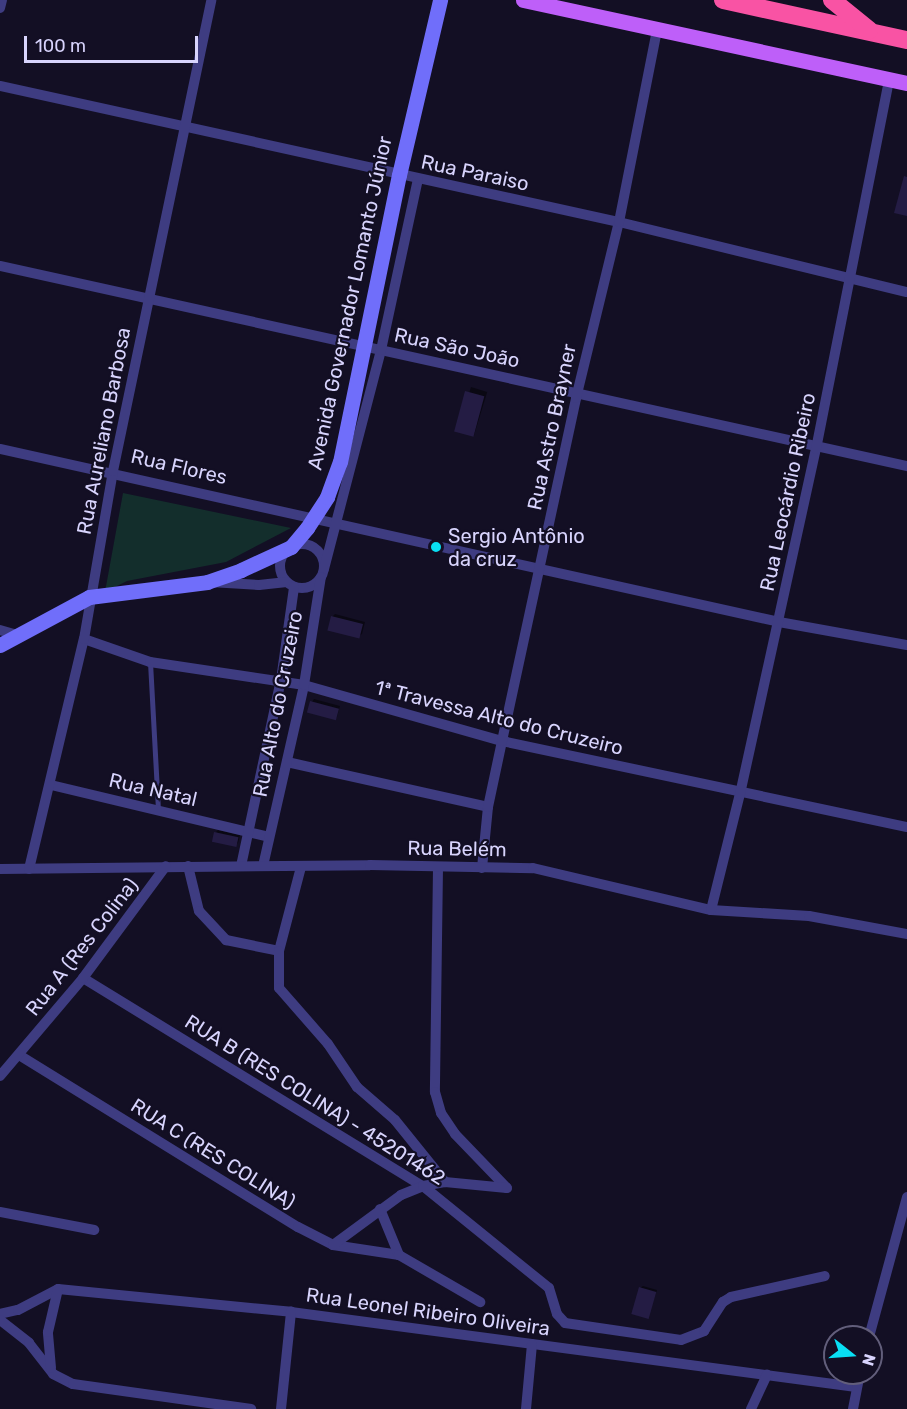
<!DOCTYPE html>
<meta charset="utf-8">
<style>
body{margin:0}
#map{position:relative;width:907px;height:1409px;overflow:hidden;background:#130f24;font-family:Rubik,sans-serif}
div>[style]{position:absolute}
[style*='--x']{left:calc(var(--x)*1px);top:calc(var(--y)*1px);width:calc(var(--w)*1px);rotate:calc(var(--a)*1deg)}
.green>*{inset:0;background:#132e2c}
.shadow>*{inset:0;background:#0007;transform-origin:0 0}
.building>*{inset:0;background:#241c44;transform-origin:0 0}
.lane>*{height:5px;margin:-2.5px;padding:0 2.5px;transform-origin:2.5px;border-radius:2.5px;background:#3e3c81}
.street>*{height:10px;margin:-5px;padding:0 5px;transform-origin:5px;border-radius:5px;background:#3e3c81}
.street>.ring{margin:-5px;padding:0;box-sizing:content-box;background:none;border:10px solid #3e3c81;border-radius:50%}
.secondary>*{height:15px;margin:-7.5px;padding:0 7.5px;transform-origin:7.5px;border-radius:7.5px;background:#706efa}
.primary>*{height:15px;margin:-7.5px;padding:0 7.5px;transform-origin:7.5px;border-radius:7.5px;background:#be5ff9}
.highway>*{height:18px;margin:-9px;padding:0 9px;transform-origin:9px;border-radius:9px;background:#f953a4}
.dots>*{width:16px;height:16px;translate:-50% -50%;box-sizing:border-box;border:3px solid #130f24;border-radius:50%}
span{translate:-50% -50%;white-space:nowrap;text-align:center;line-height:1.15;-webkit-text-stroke:4.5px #130f24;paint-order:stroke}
.street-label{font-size:20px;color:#d8d4fd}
.poi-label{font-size:20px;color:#d8d4fd}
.left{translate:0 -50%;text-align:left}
.north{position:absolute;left:823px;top:1325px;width:60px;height:60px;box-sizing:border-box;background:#130f24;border:2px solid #625e7b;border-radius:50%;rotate:107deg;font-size:16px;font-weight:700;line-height:24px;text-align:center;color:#d8d4fd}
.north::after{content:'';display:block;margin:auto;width:21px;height:27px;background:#09dff4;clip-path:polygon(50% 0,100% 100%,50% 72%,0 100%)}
.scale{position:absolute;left:24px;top:36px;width:174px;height:27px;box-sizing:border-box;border:3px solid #d8d4fd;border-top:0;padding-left:8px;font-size:18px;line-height:21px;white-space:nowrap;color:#d8d4fd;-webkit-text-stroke:4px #130f24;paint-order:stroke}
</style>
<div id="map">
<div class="green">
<div style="clip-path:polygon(123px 493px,291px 528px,226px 562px,127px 581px,105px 592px)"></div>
</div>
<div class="shadow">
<div style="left:471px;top:387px;width:17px;height:46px;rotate:17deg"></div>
<div style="clip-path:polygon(335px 614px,365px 622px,362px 634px,359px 636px,332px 617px)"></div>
<div style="clip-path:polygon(314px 699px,340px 706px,337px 717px,335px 719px,312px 702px)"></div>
<div style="clip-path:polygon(218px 830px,240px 835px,238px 843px,235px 845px,216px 832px)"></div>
<div style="clip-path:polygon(643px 1286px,657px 1290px,648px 1317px,640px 1288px)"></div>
</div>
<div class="building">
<div style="clip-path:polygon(904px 176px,907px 177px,907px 216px,894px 213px)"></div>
<div style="left:465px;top:391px;width:20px;height:42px;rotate:15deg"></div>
<div style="left:331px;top:616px;width:33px;height:15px;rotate:14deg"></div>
<div style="left:310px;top:701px;width:30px;height:12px;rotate:15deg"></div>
<div style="left:214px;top:832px;width:25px;height:10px;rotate:12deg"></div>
<div style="left:639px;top:1287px;width:18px;height:28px;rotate:16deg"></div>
</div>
<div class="lane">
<div style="--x:150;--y:662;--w:146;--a:86.9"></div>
</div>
<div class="street">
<div style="--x:0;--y:8;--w:8;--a:-76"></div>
<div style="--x:0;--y:86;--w:634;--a:12.39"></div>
<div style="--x:619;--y:222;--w:296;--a:13.7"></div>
<div style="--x:0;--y:266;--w:929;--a:12.44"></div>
<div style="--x:0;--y:449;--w:798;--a:12.52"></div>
<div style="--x:779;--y:622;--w:130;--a:10.2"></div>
<div class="ring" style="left:280px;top:544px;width:34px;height:34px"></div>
<div style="--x:324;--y:569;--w:226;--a:-75.4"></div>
<div style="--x:381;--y:350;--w:175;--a:-77.8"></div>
<div style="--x:210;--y:582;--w:49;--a:3.5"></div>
<div style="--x:259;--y:585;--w:28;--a:-6"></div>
<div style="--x:0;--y:630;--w:18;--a:16"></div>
<div style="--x:84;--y:639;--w:70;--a:19.2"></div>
<div style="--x:150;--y:662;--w:156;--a:8.5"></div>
<div style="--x:304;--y:685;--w:206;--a:15.8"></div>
<div style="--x:502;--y:741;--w:414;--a:12"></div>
<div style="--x:287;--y:762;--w:206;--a:12.6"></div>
<div style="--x:51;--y:785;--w:224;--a:13.4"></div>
<div style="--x:188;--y:866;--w:46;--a:76.3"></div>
<div style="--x:199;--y:911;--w:40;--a:47"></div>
<div style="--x:226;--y:940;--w:54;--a:11.7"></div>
<div style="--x:241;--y:866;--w:190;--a:-77.9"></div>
<div style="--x:281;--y:680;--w:94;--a:-82"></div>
<div style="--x:263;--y:866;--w:186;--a:-77.2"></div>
<div style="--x:304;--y:685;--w:109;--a:-81.1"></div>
<div style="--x:301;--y:867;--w:87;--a:104.7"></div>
<div style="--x:279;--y:951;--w:37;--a:90"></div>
<div style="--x:279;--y:988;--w:74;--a:48.8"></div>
<div style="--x:328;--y:1044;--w:52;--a:56"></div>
<div style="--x:357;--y:1087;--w:50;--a:41"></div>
<div style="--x:395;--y:1120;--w:80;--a:51.1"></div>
<div style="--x:438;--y:868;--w:224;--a:90.8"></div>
<div style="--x:435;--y:1092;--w:22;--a:74"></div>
<div style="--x:441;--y:1113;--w:25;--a:56"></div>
<div style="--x:455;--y:1134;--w:75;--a:46.1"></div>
<div style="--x:482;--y:868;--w:61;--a:-84.4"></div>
<div style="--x:488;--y:807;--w:67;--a:-78"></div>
<div style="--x:502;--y:741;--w:351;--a:-77.8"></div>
<div style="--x:576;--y:398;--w:181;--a:-76.3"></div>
<div style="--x:619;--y:222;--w:196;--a:-78.8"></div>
<div style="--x:0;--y:869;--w:370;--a:-0.6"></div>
<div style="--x:370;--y:865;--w:163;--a:1.1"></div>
<div style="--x:533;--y:868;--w:183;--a:13.3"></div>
<div style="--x:711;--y:910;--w:98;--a:3.5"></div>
<div style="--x:809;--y:916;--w:100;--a:10.4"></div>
<div style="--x:29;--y:869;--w:236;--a:-76.6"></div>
<div style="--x:84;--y:639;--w:170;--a:-80.2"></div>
<div style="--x:113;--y:471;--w:481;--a:-78.2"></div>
<div style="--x:711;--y:910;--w:120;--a:-76"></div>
<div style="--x:740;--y:794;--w:353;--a:-77.6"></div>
<div style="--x:816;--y:449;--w:376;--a:-78.8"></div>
<div style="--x:83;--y:978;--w:399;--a:31.5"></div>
<div style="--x:423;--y:1186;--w:162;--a:39"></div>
<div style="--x:549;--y:1288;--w:27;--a:73"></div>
<div style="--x:557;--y:1314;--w:12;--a:48"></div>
<div style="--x:565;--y:1323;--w:117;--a:8.3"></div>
<div style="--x:681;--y:1340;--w:25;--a:-21"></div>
<div style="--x:704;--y:1331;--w:35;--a:-57"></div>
<div style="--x:723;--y:1302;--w:9;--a:-32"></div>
<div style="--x:731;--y:1297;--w:96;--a:-12.6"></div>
<div style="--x:19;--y:1055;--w:328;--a:31.7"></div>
<div style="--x:298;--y:1227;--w:39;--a:27"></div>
<div style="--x:333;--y:1245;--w:67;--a:8.6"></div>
<div style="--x:0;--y:1076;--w:128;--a:-49.7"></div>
<div style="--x:83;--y:978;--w:139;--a:-53.5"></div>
<div style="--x:380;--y:1209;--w:50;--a:67.6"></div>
<div style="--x:399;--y:1255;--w:94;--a:30.1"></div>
<div style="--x:0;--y:1212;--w:96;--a:10.8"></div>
<div style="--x:333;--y:1245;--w:84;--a:-36.3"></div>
<div style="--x:401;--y:1195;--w:24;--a:-22"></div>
<div style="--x:423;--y:1186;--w:22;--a:-10"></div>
<div style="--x:445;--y:1182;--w:62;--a:5.5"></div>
<div style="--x:0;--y:1314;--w:18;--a:-13"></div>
<div style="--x:18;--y:1310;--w:45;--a:-27.7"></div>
<div style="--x:58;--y:1289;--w:234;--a:5.6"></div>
<div style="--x:291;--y:1312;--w:570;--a:7.56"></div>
<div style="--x:0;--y:1320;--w:37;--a:38"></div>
<div style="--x:29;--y:1343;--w:39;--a:52"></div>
<div style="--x:53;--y:1374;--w:22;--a:27"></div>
<div style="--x:73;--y:1384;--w:180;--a:8"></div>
<div style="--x:869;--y:1337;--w:145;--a:-74.8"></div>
<div style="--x:51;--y:1368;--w:36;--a:-95"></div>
<div style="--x:48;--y:1332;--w:44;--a:-76.9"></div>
<div style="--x:281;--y:1409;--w:98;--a:-84.1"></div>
<div style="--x:526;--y:1409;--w:65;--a:-84.7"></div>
<div style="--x:751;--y:1409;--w:38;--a:-65"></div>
<div style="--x:853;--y:1409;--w:37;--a:-79"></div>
</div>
<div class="secondary">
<div style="--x:0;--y:645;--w:101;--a:-28.3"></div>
<div style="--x:89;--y:597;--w:119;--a:-7.2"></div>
<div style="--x:207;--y:582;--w:36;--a:-19"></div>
<div style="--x:241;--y:570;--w:55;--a:-24.7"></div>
<div style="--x:291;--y:547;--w:25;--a:-50"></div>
<div style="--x:307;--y:528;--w:37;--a:-57"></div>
<div style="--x:327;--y:497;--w:37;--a:-70"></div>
<div style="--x:340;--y:462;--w:293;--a:-78.4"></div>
<div style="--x:399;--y:175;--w:180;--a:-76.8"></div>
</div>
<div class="primary">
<div style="--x:523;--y:0;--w:393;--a:12.2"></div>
</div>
<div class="highway">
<div style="--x:723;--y:0;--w:188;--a:12.3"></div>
<div style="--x:832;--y:0;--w:48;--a:39"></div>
</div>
<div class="dots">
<div style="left:436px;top:547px;background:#09dff4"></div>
</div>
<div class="street-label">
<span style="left:475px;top:173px;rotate:12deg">Rua Paraiso</span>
<span style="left:350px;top:303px;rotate:-78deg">Avenida Governador Lomanto Júnior</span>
<span style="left:457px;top:348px;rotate:12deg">Rua São João</span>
<span style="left:552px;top:427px;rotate:-78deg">Rua Astro Brayner</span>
<span style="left:104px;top:431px;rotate:-79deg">Rua Aureliano Barbosa</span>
<span style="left:179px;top:467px;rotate:13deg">Rua Flores</span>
<span style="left:788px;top:492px;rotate:-78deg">Rua Leocárdio Ribeiro</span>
<span style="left:278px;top:704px;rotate:-79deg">Rua Alto do Cruzeiro</span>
<span style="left:499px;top:718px;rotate:14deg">1ª Travessa Alto do Cruzeiro</span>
<span style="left:153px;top:790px;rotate:13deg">Rua Natal</span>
<span style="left:457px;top:849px;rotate:1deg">Rua Belém</span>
<span style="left:82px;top:947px;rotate:-52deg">Rua A (Res Colina)</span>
<span style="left:315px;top:1100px;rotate:32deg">RUA B (RES COLINA) - 45201462</span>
<span style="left:213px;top:1154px;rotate:32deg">RUA C (RES COLINA)</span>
<span style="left:428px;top:1312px;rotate:8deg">Rua Leonel Ribeiro Oliveira</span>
</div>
<div class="poi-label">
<span class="left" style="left:448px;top:548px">Sergio Antônio<br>da cruz</span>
</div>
<div class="north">N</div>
<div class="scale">100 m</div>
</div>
